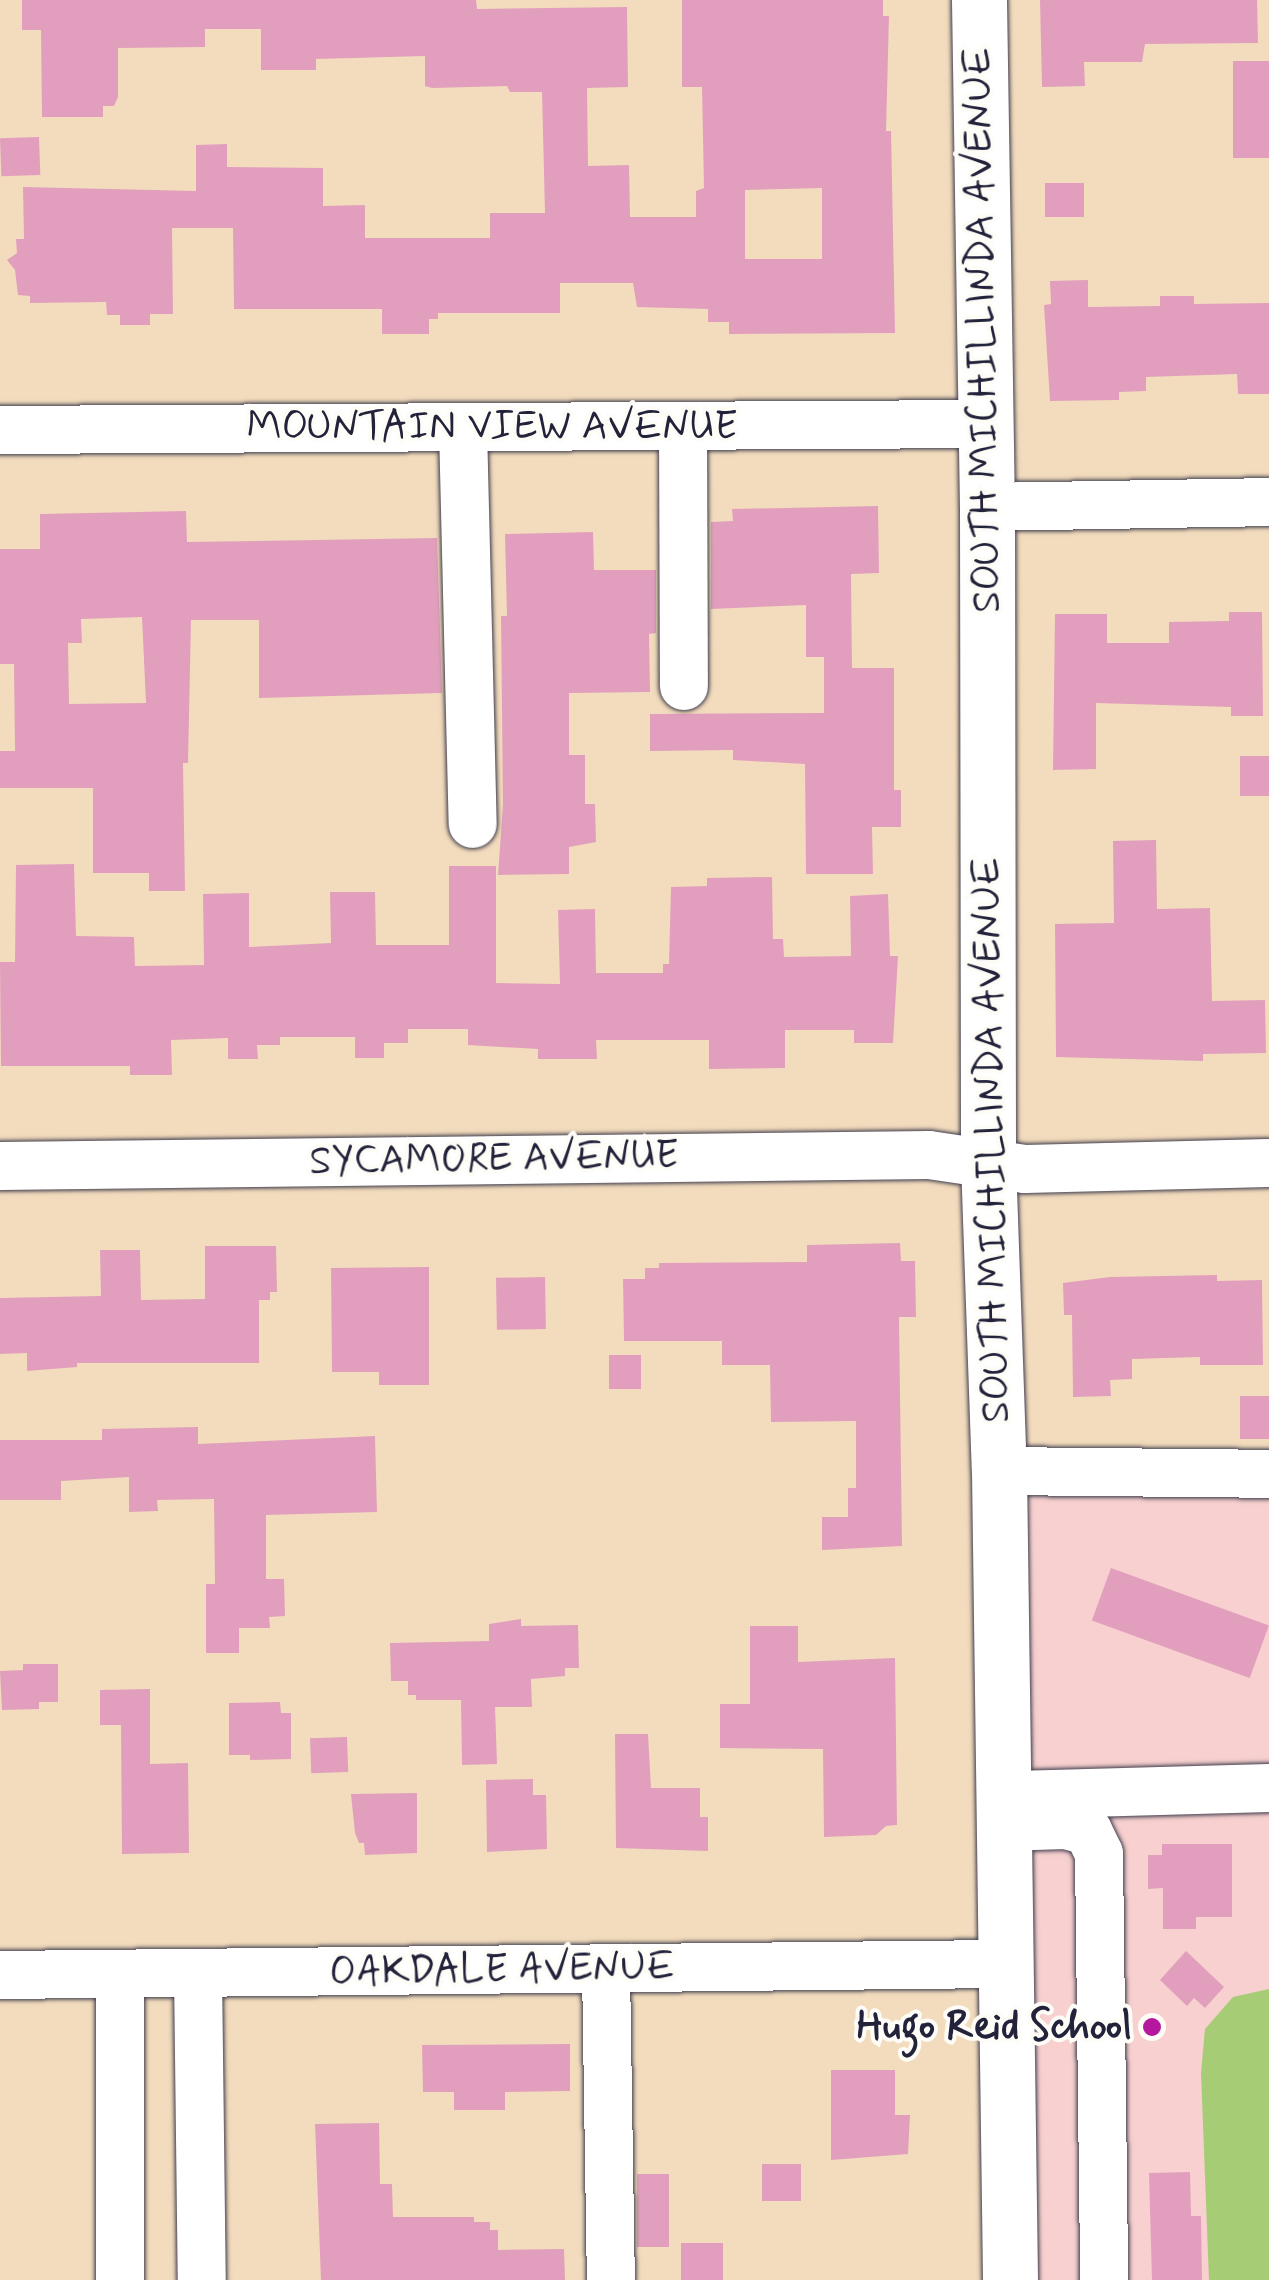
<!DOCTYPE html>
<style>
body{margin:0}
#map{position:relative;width:1269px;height:2280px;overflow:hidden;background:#f3dcbd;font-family:Mynerve,sans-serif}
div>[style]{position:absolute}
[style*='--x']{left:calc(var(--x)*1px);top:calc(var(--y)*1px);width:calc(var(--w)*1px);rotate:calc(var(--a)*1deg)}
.built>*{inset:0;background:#f7d0cf;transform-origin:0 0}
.green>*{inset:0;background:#a7cc76}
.building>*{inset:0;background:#e19fbd;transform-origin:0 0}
.roads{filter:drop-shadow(0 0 2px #413e4e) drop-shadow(0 0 2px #413e4e)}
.minor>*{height:48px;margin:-24px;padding:0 24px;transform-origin:24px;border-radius:24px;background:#fff}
.major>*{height:55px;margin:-27.5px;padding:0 27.5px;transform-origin:27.5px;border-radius:27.5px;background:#fff}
.dots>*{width:28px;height:28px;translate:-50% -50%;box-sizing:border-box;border:5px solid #fdfcf7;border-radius:50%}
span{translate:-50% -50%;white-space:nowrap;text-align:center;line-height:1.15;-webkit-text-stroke:8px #fdfcf7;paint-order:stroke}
.street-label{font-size:40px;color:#22223b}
.poi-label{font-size:40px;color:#22223b;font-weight:700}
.right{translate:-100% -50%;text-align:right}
</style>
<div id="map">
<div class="built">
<div style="left:1269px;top:1454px;width:826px;height:240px;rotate:90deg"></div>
</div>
<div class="green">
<div style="clip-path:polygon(1269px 1989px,1269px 2280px,1209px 2280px,1201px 2073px,1205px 2029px,1233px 1997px)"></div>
</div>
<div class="building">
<div style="clip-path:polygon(evenodd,22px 0,476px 0,477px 9px,627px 7px,628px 87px,587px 88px,588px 166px,629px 165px,630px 217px,696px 217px,696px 191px,704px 188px,702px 87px,682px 87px,682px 0,883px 0,883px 16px,889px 16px,886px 131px,891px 131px,895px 333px,729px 334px,729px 322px,708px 322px,708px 309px,637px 307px,633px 283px,560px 283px,560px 313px,438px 313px,438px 319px,429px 319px,429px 334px,382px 334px,382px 309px,234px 309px,233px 228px,172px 228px,173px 314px,150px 314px,150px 325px,120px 325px,120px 315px,107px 315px,106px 302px,30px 303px,30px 296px,18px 295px,15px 270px,7px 260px,17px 253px,16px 239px,24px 239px,23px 187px,196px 191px,196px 145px,227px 144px,227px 167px,323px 168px,323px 206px,365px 205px,365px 238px,490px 238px,490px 213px,545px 213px,542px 92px,510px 92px,507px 86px,432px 88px,425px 86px,425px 56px,316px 59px,316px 70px,261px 70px,261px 29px,205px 29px,205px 47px,118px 48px,118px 97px,114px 106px,103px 106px,103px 117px,42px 117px,41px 30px,22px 30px,22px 0,822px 188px,822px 259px,745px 259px,745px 190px,822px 188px)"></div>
<div style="clip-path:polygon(1040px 0,1257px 0,1258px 43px,1145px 44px,1142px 62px,1084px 62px,1085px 86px,1042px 87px)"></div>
<div style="left:1269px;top:61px;width:97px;height:36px;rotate:90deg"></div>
<div style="left:39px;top:137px;width:38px;height:39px;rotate:88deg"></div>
<div style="left:1084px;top:183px;width:34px;height:39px;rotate:90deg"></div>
<div style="clip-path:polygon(1088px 280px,1088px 307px,1160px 306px,1160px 296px,1194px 296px,1194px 304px,1269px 303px,1269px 394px,1238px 394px,1237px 374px,1146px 377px,1146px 391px,1119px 392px,1119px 400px,1050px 401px,1044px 305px,1051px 304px,1050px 281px)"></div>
<div style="clip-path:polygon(878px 506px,879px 573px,851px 574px,852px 668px,894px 668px,894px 790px,901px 790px,901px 827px,872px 827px,873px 874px,806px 874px,805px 764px,733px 760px,733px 750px,650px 751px,650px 714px,824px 713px,824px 657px,806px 657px,806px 605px,711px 609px,711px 522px,733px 521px,732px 509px)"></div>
<div style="clip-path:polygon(evenodd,186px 511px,187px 542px,437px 538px,442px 693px,259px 698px,259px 620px,191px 620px,188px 763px,183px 763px,185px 891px,149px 891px,149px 873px,93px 873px,93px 788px,0 788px,0 751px,15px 751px,14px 664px,0 664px,0 549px,40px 549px,40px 514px,186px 511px,142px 617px,146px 703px,69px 704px,68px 643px,82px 643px,81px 619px,142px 617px)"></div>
<div style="clip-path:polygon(593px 532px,594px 570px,656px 570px,656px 633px,649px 634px,650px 692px,569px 693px,569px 755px,585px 755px,585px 804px,595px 804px,596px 842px,569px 847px,569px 874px,498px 875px,503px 805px,501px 616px,507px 616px,505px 534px)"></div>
<div style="clip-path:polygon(1229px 612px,1262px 612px,1263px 716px,1231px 716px,1231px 707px,1096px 703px,1096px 769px,1053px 770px,1055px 614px,1107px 614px,1107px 643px,1169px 643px,1169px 622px,1229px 621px)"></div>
<div style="left:1240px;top:756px;width:29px;height:40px"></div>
<div style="clip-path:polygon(1156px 840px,1157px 909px,1210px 908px,1212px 1001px,1265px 1000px,1266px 1053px,1203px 1054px,1203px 1061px,1056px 1057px,1055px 924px,1114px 923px,1113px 841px)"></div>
<div style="clip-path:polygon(74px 864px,76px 936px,134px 937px,135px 966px,204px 965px,203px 894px,249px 893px,249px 947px,331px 943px,330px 892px,375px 892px,376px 945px,449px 945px,449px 866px,496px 866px,496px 983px,560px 984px,558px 910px,595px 909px,596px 973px,663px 973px,663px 964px,669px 964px,671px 887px,707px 886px,707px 878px,772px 877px,773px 939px,783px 939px,784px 957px,851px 956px,850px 896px,888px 894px,890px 956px,898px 956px,893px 1043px,854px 1043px,854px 1030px,785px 1030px,785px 1068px,709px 1069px,709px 1040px,596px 1040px,597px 1059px,538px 1059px,538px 1049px,468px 1045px,468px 1029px,408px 1029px,408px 1043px,384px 1043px,384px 1058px,355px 1058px,355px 1037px,280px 1037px,280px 1045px,257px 1045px,258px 1059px,228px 1059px,228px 1038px,171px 1040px,172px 1075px,130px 1075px,130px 1066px,1px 1066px,0 962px,15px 962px,16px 865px)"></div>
<div style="clip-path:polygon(900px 1243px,901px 1261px,915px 1261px,916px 1317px,899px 1317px,902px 1546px,822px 1550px,822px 1517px,848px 1517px,848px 1488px,856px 1488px,856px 1421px,771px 1422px,770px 1365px,722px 1365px,722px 1341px,624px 1341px,623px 1279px,645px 1279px,645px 1268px,659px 1268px,659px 1263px,807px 1262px,807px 1245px)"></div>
<div style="clip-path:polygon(205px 1246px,276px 1246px,277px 1292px,270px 1292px,270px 1300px,259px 1300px,259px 1363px,77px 1363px,77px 1367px,27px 1371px,27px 1353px,0 1354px,0 1298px,101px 1296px,100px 1250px,140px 1250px,141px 1300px,205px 1299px)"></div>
<div style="clip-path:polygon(429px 1267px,429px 1385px,379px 1385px,379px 1372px,332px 1372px,331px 1268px)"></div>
<div style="clip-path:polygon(1217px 1275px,1217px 1281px,1262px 1280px,1263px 1365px,1200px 1365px,1200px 1357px,1132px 1359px,1132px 1379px,1110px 1380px,1111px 1396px,1073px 1397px,1072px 1315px,1064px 1315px,1063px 1283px,1110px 1277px)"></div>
<div style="left:545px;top:1277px;width:52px;height:49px;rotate:89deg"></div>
<div style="left:609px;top:1355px;width:32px;height:34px"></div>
<div style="left:1240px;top:1396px;width:29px;height:43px"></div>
<div style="clip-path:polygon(198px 1427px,198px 1444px,375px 1436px,377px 1512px,266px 1515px,266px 1579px,284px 1579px,285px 1616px,269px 1617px,270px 1628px,239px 1628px,239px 1653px,206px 1653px,206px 1584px,215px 1584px,214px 1499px,157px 1500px,158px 1511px,129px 1512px,129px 1477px,61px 1481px,61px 1500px,0 1500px,0 1440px,102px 1440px,102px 1429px)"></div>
<div style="left:1111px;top:1568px;width:168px;height:56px;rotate:20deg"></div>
<div style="clip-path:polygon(521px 1619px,521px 1626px,578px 1625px,579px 1668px,565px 1668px,565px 1676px,531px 1679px,532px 1707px,495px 1707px,497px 1764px,462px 1765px,461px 1700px,416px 1700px,416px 1695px,408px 1695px,408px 1681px,391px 1681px,390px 1643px,489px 1641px,489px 1624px)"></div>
<div style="clip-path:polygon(750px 1626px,798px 1626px,798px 1662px,895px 1658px,897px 1825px,886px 1826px,876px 1835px,824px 1837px,823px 1749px,720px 1748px,720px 1704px,750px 1704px)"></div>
<div style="clip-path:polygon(23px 1664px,58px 1664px,58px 1702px,39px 1702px,39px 1709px,2px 1710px,0 1671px,23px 1670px)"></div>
<div style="clip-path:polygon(150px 1689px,150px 1764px,188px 1763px,189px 1853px,122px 1854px,121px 1725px,100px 1725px,100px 1690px)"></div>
<div style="clip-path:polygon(280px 1702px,281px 1713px,291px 1713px,291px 1759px,250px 1760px,250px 1755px,229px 1755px,229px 1703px)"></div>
<div style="clip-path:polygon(615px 1734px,648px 1734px,651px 1788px,700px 1788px,700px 1817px,708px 1817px,708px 1851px,616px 1848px)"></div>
<div style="left:347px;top:1737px;width:35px;height:37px;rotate:88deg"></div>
<div style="clip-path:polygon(533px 1779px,533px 1795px,546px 1795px,547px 1849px,487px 1852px,486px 1780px)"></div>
<div style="clip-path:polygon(417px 1793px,417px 1853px,365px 1855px,364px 1843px,359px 1843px,355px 1833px,351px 1794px)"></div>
<div style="clip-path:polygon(1162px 1844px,1232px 1844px,1232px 1917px,1196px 1917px,1196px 1929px,1163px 1929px,1163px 1888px,1148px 1889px,1148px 1855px,1162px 1855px)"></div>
<div style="clip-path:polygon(1186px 1951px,1224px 1987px,1205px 2008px,1194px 1998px,1187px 2006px,1160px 1980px)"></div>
<div style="clip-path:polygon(570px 2044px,570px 2091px,505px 2092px,505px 2110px,454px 2110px,454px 2092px,423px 2092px,422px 2045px)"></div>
<div style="clip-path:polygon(831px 2070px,895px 2070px,895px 2115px,910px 2115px,908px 2154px,831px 2160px)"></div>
<div style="clip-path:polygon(379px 2123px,380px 2184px,392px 2184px,393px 2217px,474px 2217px,474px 2222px,490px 2222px,490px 2230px,498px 2230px,498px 2250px,564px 2249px,565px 2280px,321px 2280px,315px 2124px)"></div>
<div style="left:801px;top:2164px;width:37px;height:39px;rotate:90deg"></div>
<div style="clip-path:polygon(1190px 2172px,1191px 2216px,1201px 2216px,1202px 2280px,1152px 2280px,1149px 2173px)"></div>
<div style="left:637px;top:2174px;width:32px;height:73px"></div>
<div style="left:681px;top:2243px;width:42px;height:37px"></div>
</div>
<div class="roads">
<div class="minor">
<div style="--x:683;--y:426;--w:260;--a:89.8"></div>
<div style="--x:463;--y:428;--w:396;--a:88.6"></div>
<div style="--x:0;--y:430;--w:984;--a:-0.35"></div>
<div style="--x:987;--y:507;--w:282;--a:-1"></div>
<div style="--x:0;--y:1166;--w:929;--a:-0.68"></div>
<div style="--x:929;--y:1155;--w:97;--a:8.3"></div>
<div style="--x:1025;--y:1169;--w:244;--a:-1.4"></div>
<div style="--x:999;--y:1471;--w:270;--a:0.6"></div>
<div style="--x:1015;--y:1795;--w:254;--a:-1.6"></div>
<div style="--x:1002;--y:1827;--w:64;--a:-1.8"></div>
<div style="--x:1066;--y:1825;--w:23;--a:15"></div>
<div style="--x:1088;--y:1831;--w:25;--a:64"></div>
<div style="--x:1099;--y:1854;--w:426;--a:89.3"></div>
<div style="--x:606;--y:1969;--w:311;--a:89.1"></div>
<div style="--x:198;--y:1973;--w:307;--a:89.3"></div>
<div style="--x:120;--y:1974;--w:306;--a:90"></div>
<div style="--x:0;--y:1975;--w:1004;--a:-0.63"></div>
</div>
<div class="major">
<div style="--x:979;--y:0;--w:507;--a:89.1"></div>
<div style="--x:987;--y:507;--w:654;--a:89.91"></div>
<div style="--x:988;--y:1161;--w:310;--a:88"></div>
<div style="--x:999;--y:1471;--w:809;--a:89.22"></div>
</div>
</div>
<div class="dots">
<div style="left:1152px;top:2027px;background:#b5179e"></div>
</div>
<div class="street-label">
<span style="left:983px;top:330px;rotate:-91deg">SOUTH MICHILLINDA AVENUE</span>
<span style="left:492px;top:427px">MOUNTAIN VIEW AVENUE</span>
<span style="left:992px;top:1140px;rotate:-91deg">SOUTH MICHILLINDA AVENUE</span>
<span style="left:494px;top:1159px;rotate:-1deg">SYCAMORE AVENUE</span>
<span style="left:502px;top:1970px;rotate:-1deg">OAKDALE AVENUE</span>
</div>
<div class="poi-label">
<span class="right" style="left:1132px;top:2027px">Hugo Reid School</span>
</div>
</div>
